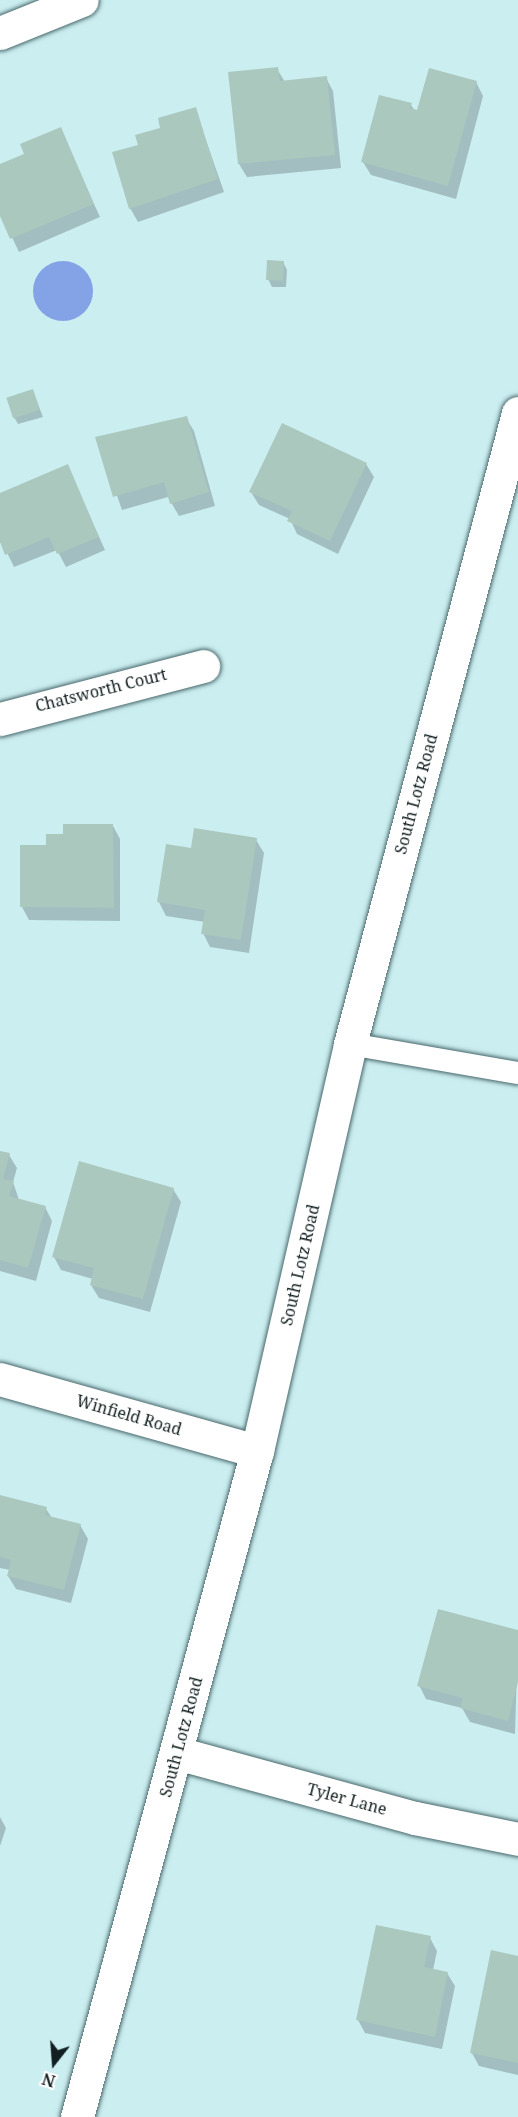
<!DOCTYPE html>
<style>
body{margin:0}
#map{position:relative;width:518px;height:2117px;overflow:hidden;background:#cbeef1;font-family:"Noto Serif",serif}
div>[style]{position:absolute}
[style*='--x']{left:calc(var(--x)*1px);top:calc(var(--y)*1px);width:calc(var(--w)*1px);rotate:calc(var(--a)*1deg)}
.water>*{inset:0;background:#84a3e6}
.round{border-radius:50%}
.shadow>*{inset:0;background:#0003}
.building>*{inset:0;background:#aac8bd;transform-origin:0 0}
.roads{filter:drop-shadow(0 0 2px #49686b) drop-shadow(0 0 2px #49686b)}
.service>*{height:22px;margin:-11px;padding:0 11px;transform-origin:11px;border-radius:11px;background:#fff}
.minor>*{height:33px;margin:-16.5px;padding:0 16.5px;transform-origin:16.5px;border-radius:16.5px;background:#fff}
.tertiary>*{height:33px;margin:-16.5px;padding:0 16.5px;transform-origin:16.5px;border-radius:16.5px;background:#fff}
span{translate:-50% -50%;white-space:nowrap;text-align:center;line-height:1.15;-webkit-text-stroke:4.5px #fff;paint-order:stroke}
.street-label{font-size:16px;color:#121f20}
.north{position:absolute;left:24px;top:2033px;width:60px;height:60px;-webkit-text-stroke:4px #fff;paint-order:stroke;rotate:197deg;font-size:16px;font-weight:700;line-height:24px;text-align:center;color:#121f20}
.north::after{content:'';display:block;margin:auto;width:21px;height:27px;background:#121f20;clip-path:polygon(50% 0,100% 100%,50% 72%,0 100%)}
</style>
<div id="map">
<div class="water">
<div class="round" style="left:33px;top:261px;width:60px;height:60px"></div>
</div>
<div class="shadow">
<div style="clip-path:polygon(277px 69px,285px 82px,326px 78px,333px 91px,341px 168px,247px 177px,239px 164px)"></div>
<div style="clip-path:polygon(476px 82px,483px 96px,456px 199px,371px 175px,363px 162px,411px 105px,415px 111px)"></div>
<div style="clip-path:polygon(195px 109px,224px 192px,138px 222px,130px 208px,140px 146px)"></div>
<div style="clip-path:polygon(60px 129px,100px 217px,19px 252px,0 212px,0 165px,26px 154px)"></div>
<div style="clip-path:polygon(283px 262px,287px 270px,286px 287px,272px 287px,268px 279px)"></div>
<div style="clip-path:polygon(33px 391px,43px 417px,18px 424px,14px 417px)"></div>
<div style="clip-path:polygon(186px 418px,194px 431px,215px 506px,179px 516px,168px 497px,122px 510px,97px 438px)"></div>
<div style="clip-path:polygon(366px 464px,374px 477px,338px 554px,297px 534px,290px 519px,259px 505px,251px 492px)"></div>
<div style="clip-path:polygon(67px 466px,105px 550px,66px 567px,57px 550px,14px 567px,0 538px,0 495px)"></div>
<div style="clip-path:polygon(113px 826px,120px 839px,120px 921px,29px 920px,22px 907px,48px 847px,64px 835px)"></div>
<div style="clip-path:polygon(256px 840px,264px 853px,249px 953px,210px 947px,203px 933px,205px 922px,166px 916px,159px 902px,192px 849px)"></div>
<div style="clip-path:polygon(0 1152px,9px 1155px,17px 1168px,13px 1182px,19px 1200px,45px 1207px,52px 1221px,36px 1281px,0 1271px)"></div>
<div style="clip-path:polygon(173px 1189px,181px 1202px,150px 1312px,99px 1298px,91px 1285px,93px 1279px,61px 1270px,54px 1257px)"></div>
<div style="clip-path:polygon(0 1496px,46px 1509px,52px 1518px,80px 1525px,88px 1539px,71px 1603px,16px 1589px,8px 1576px,10px 1570px,0 1568px)"></div>
<div style="clip-path:polygon(518px 1632px,515px 1734px,470px 1722px,462px 1708px,426px 1699px,419px 1685px)"></div>
<div style="clip-path:polygon(0 1817px,6px 1828px,0 1846px)"></div>
<div style="clip-path:polygon(430px 1938px,437px 1951px,433px 1970px,447px 1973px,455px 1986px,442px 2049px,365px 2033px,358px 2020px)"></div>
<div style="clip-path:polygon(518px 1958px,518px 2075px,479px 2066px,472px 2053px)"></div>
</div>
<div class="building">
<div style="clip-path:polygon(278px 67px,280px 81px,327px 76px,335px 155px,238px 164px,228px 72px)"></div>
<div style="clip-path:polygon(429px 68px,477px 81px,448px 186px,361px 162px,379px 95px,412px 103px,410px 108px,417px 110px)"></div>
<div style="clip-path:polygon(196px 107px,218px 179px,129px 209px,112px 152px,138px 145px,135px 135px,160px 128px,158px 118px)"></div>
<div style="clip-path:polygon(61px 127px,94px 204px,10px 239px,0 216px,0 164px,24px 154px,20px 144px)"></div>
<div style="left:267px;top:260px;width:17px;height:20px;rotate:3deg"></div>
<div style="left:33px;top:389px;width:22px;height:28px;rotate:72deg"></div>
<div style="clip-path:polygon(187px 416px,209px 492px,170px 504px,164px 482px,113px 497px,95px 437px)"></div>
<div style="clip-path:polygon(282px 423px,367px 463px,330px 541px,287px 521px,292px 511px,249px 492px)"></div>
<div style="clip-path:polygon(68px 464px,99px 537px,57px 554px,49px 537px,5px 555px,0 542px,0 493px)"></div>
<div style="clip-path:polygon(63px 824px,113px 824px,114px 908px,20px 907px,20px 845px,46px 845px,46px 834px,63px 834px)"></div>
<div style="clip-path:polygon(194px 828px,257px 838px,241px 940px,201px 934px,205px 910px,157px 902px,166px 844px,191px 848px)"></div>
<div style="clip-path:polygon(0 1151px,10px 1153px,3px 1179px,14px 1181px,9px 1196px,46px 1206px,28px 1268px,0 1260px)"></div>
<div style="clip-path:polygon(79px 1161px,174px 1188px,143px 1299px,90px 1285px,94px 1268px,52px 1257px)"></div>
<div style="clip-path:polygon(0 1495px,47px 1507px,45px 1515px,81px 1524px,64px 1590px,7px 1576px,11px 1560px,0 1557px)"></div>
<div style="clip-path:polygon(438px 1609px,518px 1630px,518px 1682px,508px 1721px,460px 1708px,463px 1698px,417px 1686px)"></div>
<div style="clip-path:polygon(376px 1925px,431px 1936px,424px 1967px,448px 1972px,435px 2037px,356px 2020px)"></div>
<div style="clip-path:polygon(491px 1950px,518px 1956px,518px 2063px,470px 2053px)"></div>
</div>
<div class="roads">
<div class="service">
<div style="--x:350;--y:1044;--w:170;--a:9.8"></div>
</div>
<div class="minor">
<div style="--x:0;--y:33;--w:88;--a:-21.9"></div>
<div style="--x:0;--y:719;--w:210;--a:-14.6"></div>
<div style="--x:0;--y:1379;--w:267;--a:15.7"></div>
<div style="--x:177;--y:1753;--w:247;--a:15.3"></div>
<div style="--x:415;--y:1818;--w:105;--a:11.5"></div>
</div>
<div class="tertiary">
<div style="--x:77;--y:2117;--w:690;--a:-74.88"></div>
<div style="--x:257;--y:1451;--w:417;--a:-77.1"></div>
<div style="--x:350;--y:1044;--w:653;--a:-75.09"></div>
</div>
</div>
<div class="street-label">
<span style="left:101px;top:690px;rotate:-14deg">Chatsworth Court</span>
<span style="left:416px;top:794px;rotate:-75deg">South Lotz Road</span>
<span style="left:300px;top:1265px;rotate:-77deg">South Lotz Road</span>
<span style="left:129px;top:1415px;rotate:16deg">Winfield Road</span>
<span style="left:181px;top:1737px;rotate:-75deg">South Lotz Road</span>
<span style="left:347px;top:1799px;rotate:15deg">Tyler Lane</span>
</div>
<div class="north">N</div>
</div>
